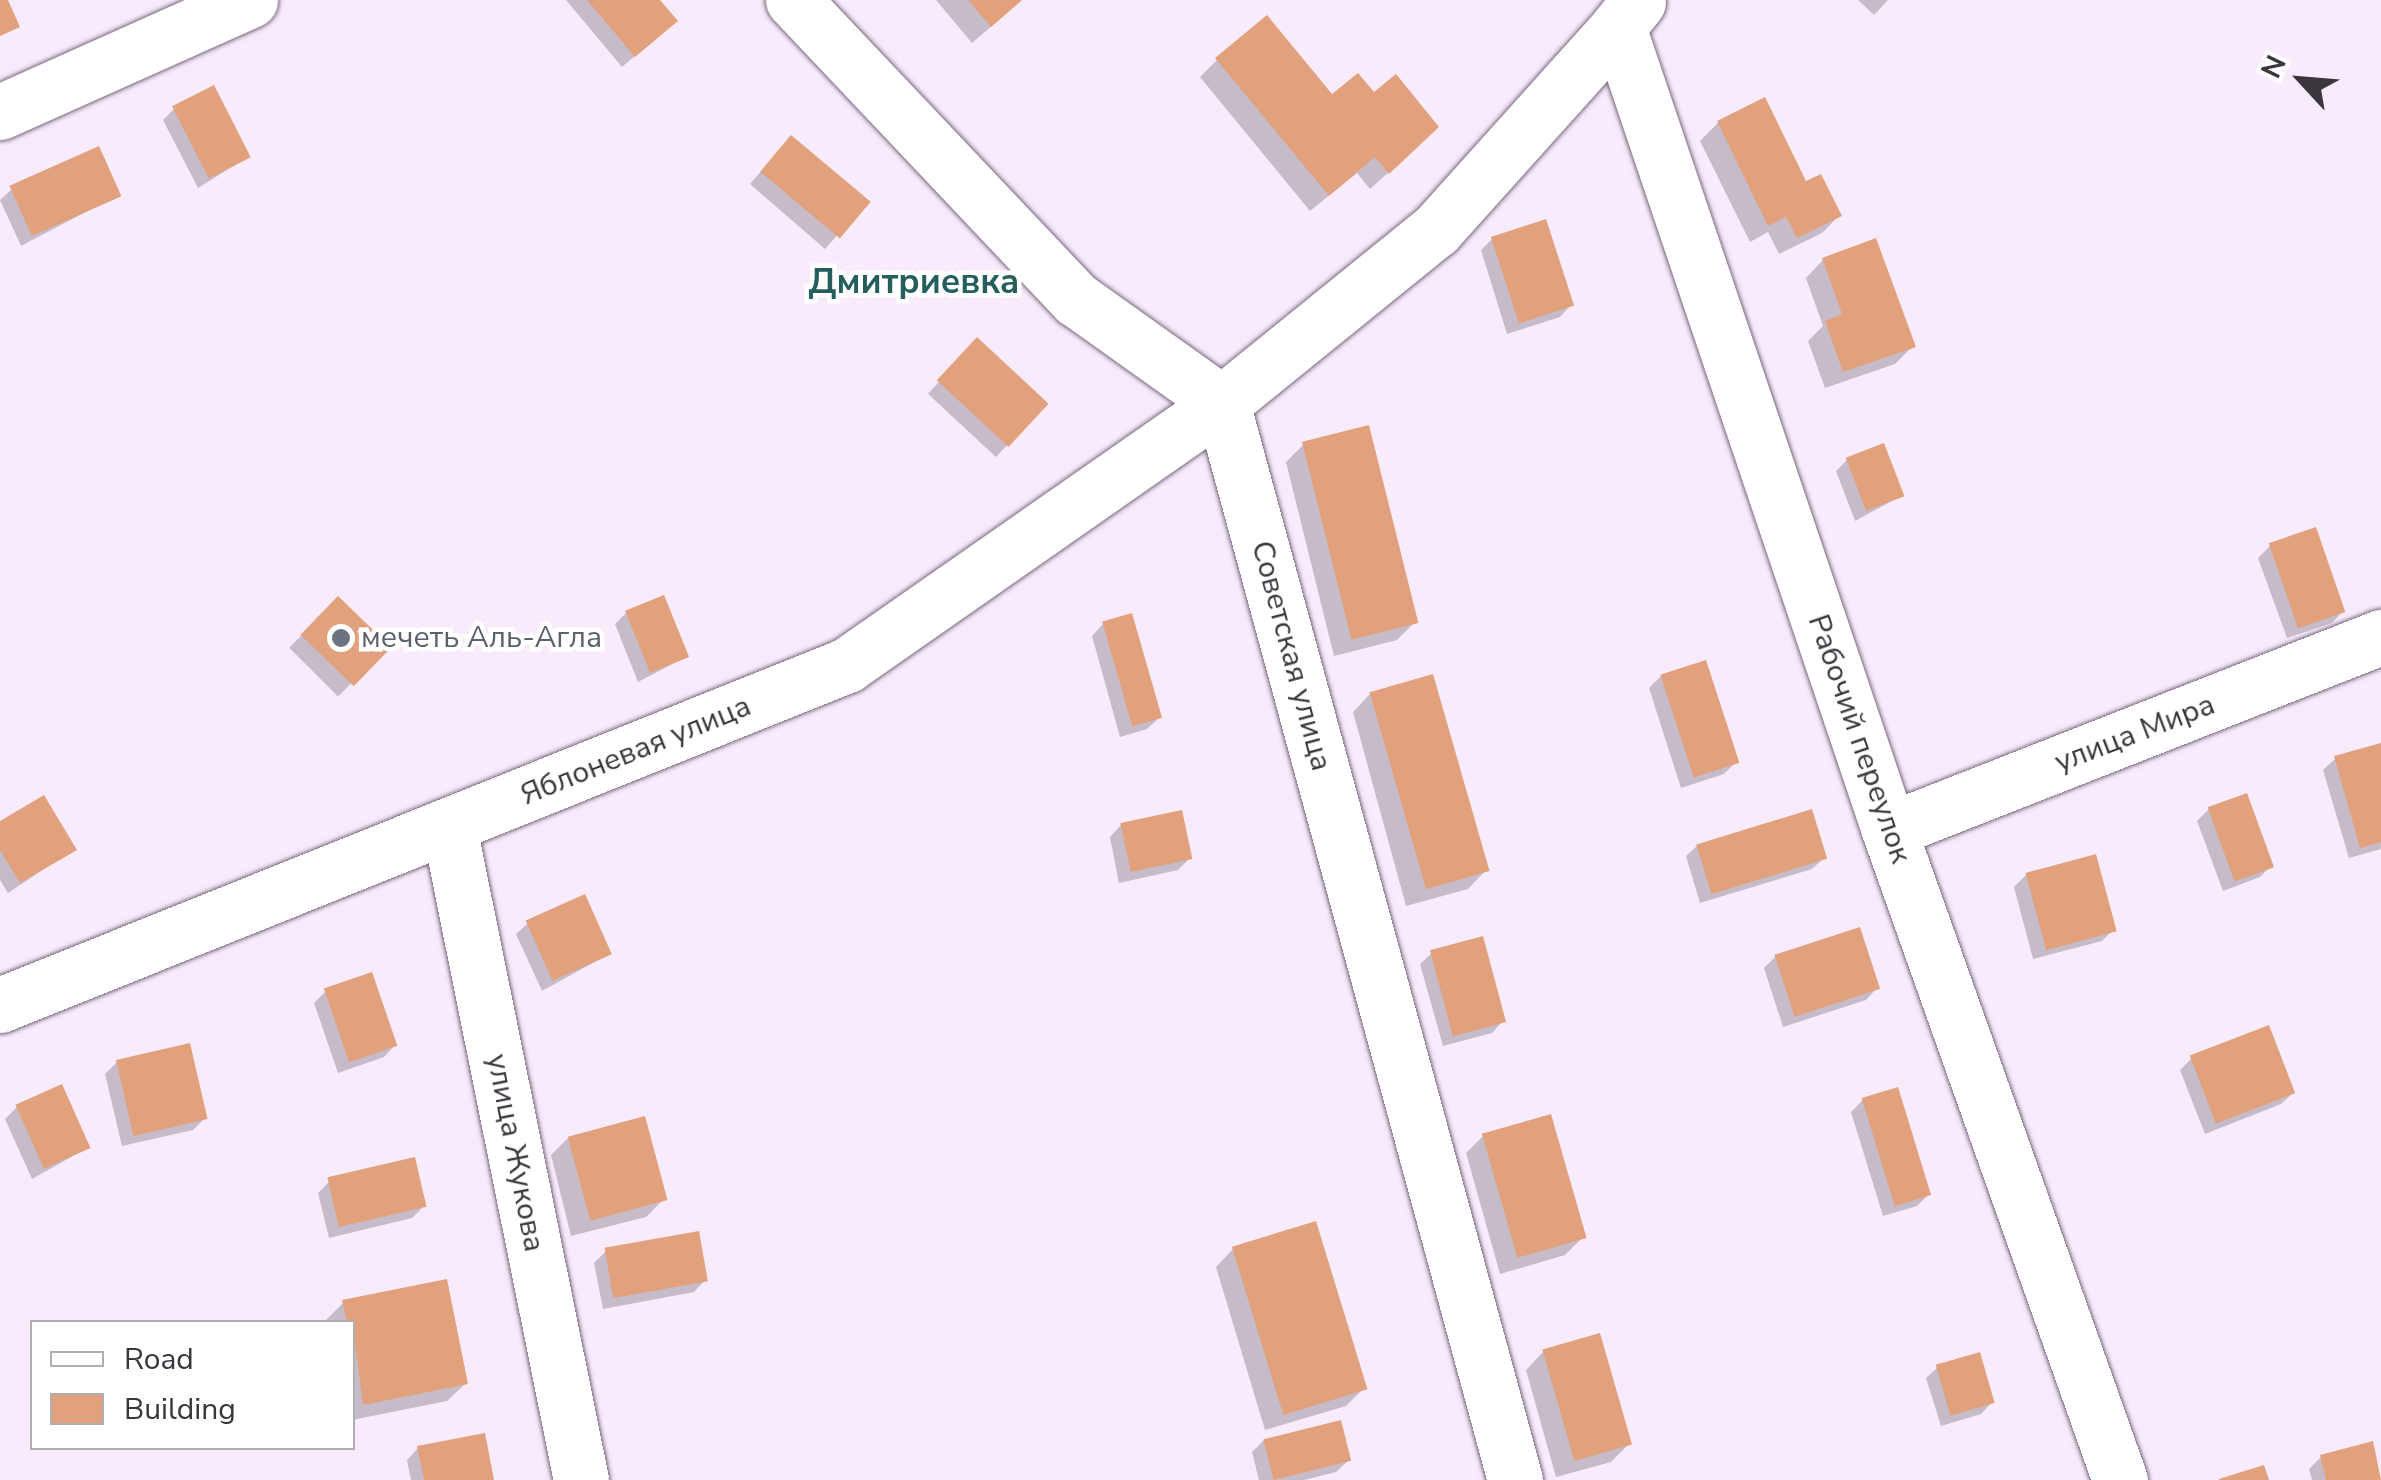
<!DOCTYPE html>
<meta charset="utf-8">
<style>
body{margin:0}
#map{position:relative;width:2381px;height:1480px;overflow:hidden;background:#f8ebfc;font-family:"Nunito Sans",sans-serif}
div>[style]{position:absolute}
[style*='--x']{left:calc(var(--x)*1px);top:calc(var(--y)*1px);width:calc(var(--w)*1px);rotate:calc(var(--a)*1deg)}
.shadow>*{inset:0;background:#0003;transform-origin:0 0}
.building>*{inset:0;background:#e1a17d;transform-origin:0 0}
.roads{filter:drop-shadow(0 0 2px #77697c) drop-shadow(0 0 2px #77697c)}
.minor>*{height:55px;margin:-27.5px;padding:0 27.5px;transform-origin:27.5px;border-radius:27.5px;background:#fff}
.dots>*{width:28px;height:28px;translate:-50% -50%;box-sizing:border-box;border:5px solid #fff;border-radius:50%}
span{translate:-50% -50%;white-space:nowrap;text-align:center;line-height:1.15;-webkit-text-stroke:9px #fff;paint-order:stroke}
.worship-label{font-size:30px;color:#5b616d}
.left{translate:0 -50%;text-align:left}
.street-label{font-size:30px;color:#3b353d}
.quarter-label{font-size:35px;color:#255f5d;font-weight:700}
.legend{position:absolute;left:30px;top:1320px;width:325px;height:130px;box-sizing:border-box;background:#fff;border:2px solid #b1aeb1;margin:0;padding:12px 18px;list-style:none;font-size:30px;color:#3b353d}
.legend li{display:flex;align-items:center;gap:20px;height:50px}
.legend b{width:50px;border:2px solid #b1aeb1}
.north{position:absolute;left:2251px;top:30px;width:100px;height:100px;-webkit-text-stroke:8px #fff;paint-order:stroke;rotate:296deg;font-size:28px;font-weight:700;line-height:40px;text-align:center;color:#3b353d}
.north::after{content:'';display:block;margin:auto;width:35px;height:45px;background:#3b353d;clip-path:polygon(50% 0,100% 100%,50% 72%,0 100%)}
</style>
<div id="map">
<div class="shadow">
<div style="clip-path:polygon(566px 0,657px 0,663px 32px,622px 67px)"></div>
<div style="clip-path:polygon(936px 0,1022px 0,972px 43px)"></div>
<div style="clip-path:polygon(1858px 0,1888px 0,1874px 15px)"></div>
<div style="clip-path:polygon(1217px 60px,1332px 98px,1419px 145px,1370px 189px,1357px 173px,1310px 211px,1200px 77px)"></div>
<div style="clip-path:polygon(1764px 101px,1805px 185px,1839px 216px,1822px 233px,1779px 254px,1768px 232px,1750px 242px,1700px 141px,1718px 123px)"></div>
<div style="clip-path:polygon(174px 109px,248px 157px,198px 188px,163px 120px)"></div>
<div style="clip-path:polygon(780px 149px,866px 203px,825px 249px,750px 184px)"></div>
<div style="clip-path:polygon(12px 189px,118px 195px,21px 246px,0 200px)"></div>
<div style="clip-path:polygon(1492px 239px,1571px 305px,1560px 317px,1507px 334px,1481px 250px)"></div>
<div style="clip-path:polygon(1823px 260px,1913px 346px,1895px 364px,1825px 388px,1808px 341px,1823px 326px,1806px 278px)"></div>
<div style="left:977px;top:341px;width:93px;height:72px;rotate:43deg"></div>
<div style="clip-path:polygon(1304px 444px,1415px 622px,1397px 640px,1334px 656px,1286px 462px)"></div>
<div style="clip-path:polygon(1847px 460px,1901px 496px,1855px 521px,1836px 471px)"></div>
<div style="clip-path:polygon(2270px 546px,2343px 611px,2332px 623px,2287px 638px,2258px 558px)"></div>
<div style="left:338px;top:599px;width:69px;height:69px;rotate:45deg"></div>
<div style="clip-path:polygon(627px 612px,686px 657px,638px 682px,615px 624px)"></div>
<div style="clip-path:polygon(1103px 624px,1159px 718px,1147px 729px,1120px 737px,1092px 636px)"></div>
<div style="clip-path:polygon(1661px 676px,1736px 762px,1724px 774px,1681px 788px,1649px 688px)"></div>
<div style="clip-path:polygon(1370px 694px,1485px 871px,1468px 889px,1406px 906px,1353px 712px)"></div>
<div style="clip-path:polygon(2381px 745px,2381px 849px,2349px 858px,2323px 770px,2335px 759px)"></div>
<div style="clip-path:polygon(2208px 810px,2271px 866px,2260px 877px,2223px 891px,2197px 821px)"></div>
<div style="clip-path:polygon(0 824px,74px 849px,8px 893px,0 880px)"></div>
<div style="clip-path:polygon(1121px 825px,1189px 859px,1178px 870px,1119px 883px,1110px 837px)"></div>
<div style="clip-path:polygon(1698px 845px,1824px 858px,1812px 869px,1700px 903px,1686px 856px)"></div>
<div style="clip-path:polygon(2026px 875px,2113px 930px,2102px 941px,2033px 959px,2014px 887px)"></div>
<div style="clip-path:polygon(528px 923px,609px 954px,542px 991px,516px 934px)"></div>
<div style="clip-path:polygon(1432px 953px,1503px 1021px,1492px 1033px,1443px 1046px,1420px 964px)"></div>
<div style="clip-path:polygon(1775px 957px,1877px 988px,1866px 1000px,1783px 1027px,1764px 968px)"></div>
<div style="clip-path:polygon(325px 992px,395px 1045px,384px 1057px,338px 1073px,314px 1003px)"></div>
<div style="clip-path:polygon(2192px 1058px,2293px 1093px,2281px 1104px,2205px 1134px,2180px 1070px)"></div>
<div style="clip-path:polygon(117px 1062px,205px 1118px,193px 1130px,122px 1146px,105px 1074px)"></div>
<div style="clip-path:polygon(1863px 1100px,1928px 1195px,1917px 1206px,1883px 1216px,1851px 1112px)"></div>
<div style="clip-path:polygon(17px 1107px,87px 1148px,32px 1179px,5px 1119px)"></div>
<div style="clip-path:polygon(1484px 1135px,1583px 1237px,1565px 1255px,1500px 1274px,1466px 1153px)"></div>
<div style="clip-path:polygon(568px 1138px,664px 1199px,646px 1217px,571px 1236px,551px 1155px)"></div>
<div style="clip-path:polygon(330px 1181px,424px 1206px,412px 1218px,329px 1238px,318px 1193px)"></div>
<div style="clip-path:polygon(1233px 1249px,1364px 1388px,1346px 1406px,1265px 1430px,1216px 1267px)"></div>
<div style="clip-path:polygon(606px 1251px,705px 1280px,694px 1292px,603px 1309px,594px 1263px)"></div>
<div style="clip-path:polygon(343px 1303px,465px 1384px,447px 1401px,352px 1420px,352px 1322px,326px 1320px)"></div>
<div style="clip-path:polygon(1543px 1352px,1629px 1444px,1611px 1462px,1556px 1477px,1526px 1370px)"></div>
<div style="clip-path:polygon(1938px 1367px,1992px 1402px,1981px 1414px,1941px 1426px,1926px 1378px)"></div>
<div style="clip-path:polygon(1264px 1440px,1348px 1461px,1336px 1472px,1304px 1480px,1259px 1480px,1252px 1452px)"></div>
<div style="clip-path:polygon(418px 1448px,492px 1480px,411px 1480px,407px 1460px)"></div>
<div style="clip-path:polygon(2321px 1457px,2381px 1480px,2312px 1480px,2309px 1469px)"></div>
</div>
<div class="building">
<div style="clip-path:polygon(0 0,8px 0,20px 27px,0 36px)"></div>
<div style="clip-path:polygon(587px 0,660px 0,678px 21px,635px 57px)"></div>
<div style="clip-path:polygon(968px 0,1022px 0,991px 27px)"></div>
<div style="clip-path:polygon(1267px 15px,1332px 94px,1358px 73px,1374px 92px,1396px 74px,1439px 127px,1389px 174px,1375px 157px,1329px 196px,1215px 58px)"></div>
<div style="left:214px;top:85px;width:81px;height:47px;rotate:63deg"></div>
<div style="clip-path:polygon(1765px 97px,1806px 181px,1821px 174px,1842px 216px,1797px 238px,1786px 217px,1768px 226px,1717px 121px)"></div>
<div style="left:791px;top:135px;width:104px;height:48px;rotate:40deg"></div>
<div style="left:99px;top:146px;width:55px;height:98px;rotate:66deg"></div>
<div style="left:1546px;top:219px;width:91px;height:58px;rotate:72deg"></div>
<div style="clip-path:polygon(1876px 238px,1916px 347px,1843px 372px,1825px 321px,1842px 314px,1822px 258px)"></div>
<div style="left:977px;top:337px;width:98px;height:59px;rotate:43deg"></div>
<div style="left:1369px;top:425px;width:204px;height:69px;rotate:76deg"></div>
<div style="left:1884px;top:443px;width:57px;height:41px;rotate:69deg"></div>
<div style="left:2316px;top:527px;width:90px;height:50px;rotate:71deg"></div>
<div style="left:664px;top:595px;width:67px;height:42px;rotate:68deg"></div>
<div style="left:338px;top:596px;width:74px;height:54px;rotate:44deg"></div>
<div style="left:1132px;top:613px;width:109px;height:31px;rotate:74deg"></div>
<div style="left:1706px;top:660px;width:108px;height:48px;rotate:72deg"></div>
<div style="left:1433px;top:674px;width:205px;height:66px;rotate:74deg"></div>
<div style="clip-path:polygon(2381px 743px,2381px 842px,2360px 848px,2334px 756px)"></div>
<div style="left:2247px;top:793px;width:79px;height:42px;rotate:70deg"></div>
<div style="clip-path:polygon(44px 795px,77px 850px,20px 883px,0 850px,0 821px)"></div>
<div style="left:1812px;top:809px;width:52px;height:121px;rotate:73deg"></div>
<div style="left:1182px;top:810px;width:50px;height:63px;rotate:78deg"></div>
<div style="left:2096px;top:854px;width:80px;height:73px;rotate:75deg"></div>
<div style="left:585px;top:894px;width:66px;height:65px;rotate:66deg"></div>
<div style="left:1860px;top:927px;width:65px;height:90px;rotate:72deg"></div>
<div style="left:1483px;top:936px;width:89px;height:55px;rotate:75deg"></div>
<div style="left:372px;top:972px;width:78px;height:51px;rotate:71deg"></div>
<div style="left:2269px;top:1025px;width:73px;height:85px;rotate:69deg"></div>
<div style="left:190px;top:1043px;width:78px;height:76px;rotate:77deg"></div>
<div style="left:62px;top:1084px;width:70px;height:51px;rotate:66deg"></div>
<div style="left:1898px;top:1087px;width:113px;height:38px;rotate:73deg"></div>
<div style="left:1551px;top:1114px;width:129px;height:72px;rotate:74deg"></div>
<div style="left:645px;top:1116px;width:87px;height:80px;rotate:75deg"></div>
<div style="left:415px;top:1157px;width:51px;height:90px;rotate:77deg"></div>
<div style="left:1316px;top:1221px;width:176px;height:88px;rotate:73deg"></div>
<div style="left:699px;top:1231px;width:51px;height:96px;rotate:80deg"></div>
<div style="clip-path:polygon(447px 1279px,468px 1384px,363px 1405px,352px 1322px,347px 1322px,342px 1300px)"></div>
<div style="left:1600px;top:1333px;width:116px;height:60px;rotate:74deg"></div>
<div style="left:1980px;top:1352px;width:53px;height:46px;rotate:74deg"></div>
<div style="left:1341px;top:1420px;width:42px;height:80px;rotate:76deg"></div>
<div style="clip-path:polygon(485px 1433px,494px 1480px,424px 1480px,417px 1446px)"></div>
<div style="clip-path:polygon(2373px 1441px,2381px 1480px,2326px 1480px,2320px 1455px)"></div>
<div style="clip-path:polygon(2264px 1465px,2269px 1480px,2219px 1480px,2219px 1479px)"></div>
</div>
<div class="roads">
<div class="minor">
<div style="--x:793;--y:0;--w:412;--a:46.6"></div>
<div style="--x:1076;--y:299;--w:179;--a:35.5"></div>
<div style="--x:1222;--y:403;--w:1116;--a:74.78"></div>
<div style="--x:1638;--y:2;--w:32;--a:129"></div>
<div style="--x:1618;--y:27;--w:847;--a:71.35"></div>
<div style="--x:1889;--y:830;--w:690;--a:70.44"></div>
<div style="--x:0;--y:112;--w:274;--a:-24.1"></div>
<div style="--x:449;--y:827;--w:666;--a:78.57"></div>
<div style="--x:1889;--y:830;--w:529;--a:-21.42"></div>
<div style="--x:0;--y:1005;--w:913;--a:-21.87"></div>
<div style="--x:847;--y:665;--w:457;--a:-34.9"></div>
<div style="--x:1222;--y:403;--w:275;--a:-39"></div>
<div style="--x:1436;--y:230;--w:273;--a:-48.1"></div>
</div>
</div>
<div class="dots">
<div style="left:341px;top:638px;background:#6b7280"></div>
</div>
<div class="worship-label">
<span class="left" style="left:361px;top:638px">мечеть Аль-Агла</span>
</div>
<div class="street-label">
<span style="left:1291px;top:656px;rotate:75deg">Советская улица</span>
<span style="left:2135px;top:734px;rotate:-21deg">улица Мира</span>
<span style="left:1859px;top:739px;rotate:71deg">Рабочий переулок</span>
<span style="left:636px;top:751px;rotate:-22deg">Яблоневая улица</span>
<span style="left:515px;top:1153px;rotate:79deg">улица Жукова</span>
</div>
<div class="quarter-label">
<span style="left:914px;top:282px">Дмитриевка</span>
</div>
<ul class="legend">
<li><b style="height:12px;background:#fff"></b>Road</li>
<li><b style="height:28px;background:#e1a17d"></b>Building</li>
</ul>
<div class="north">N</div>
</div>
